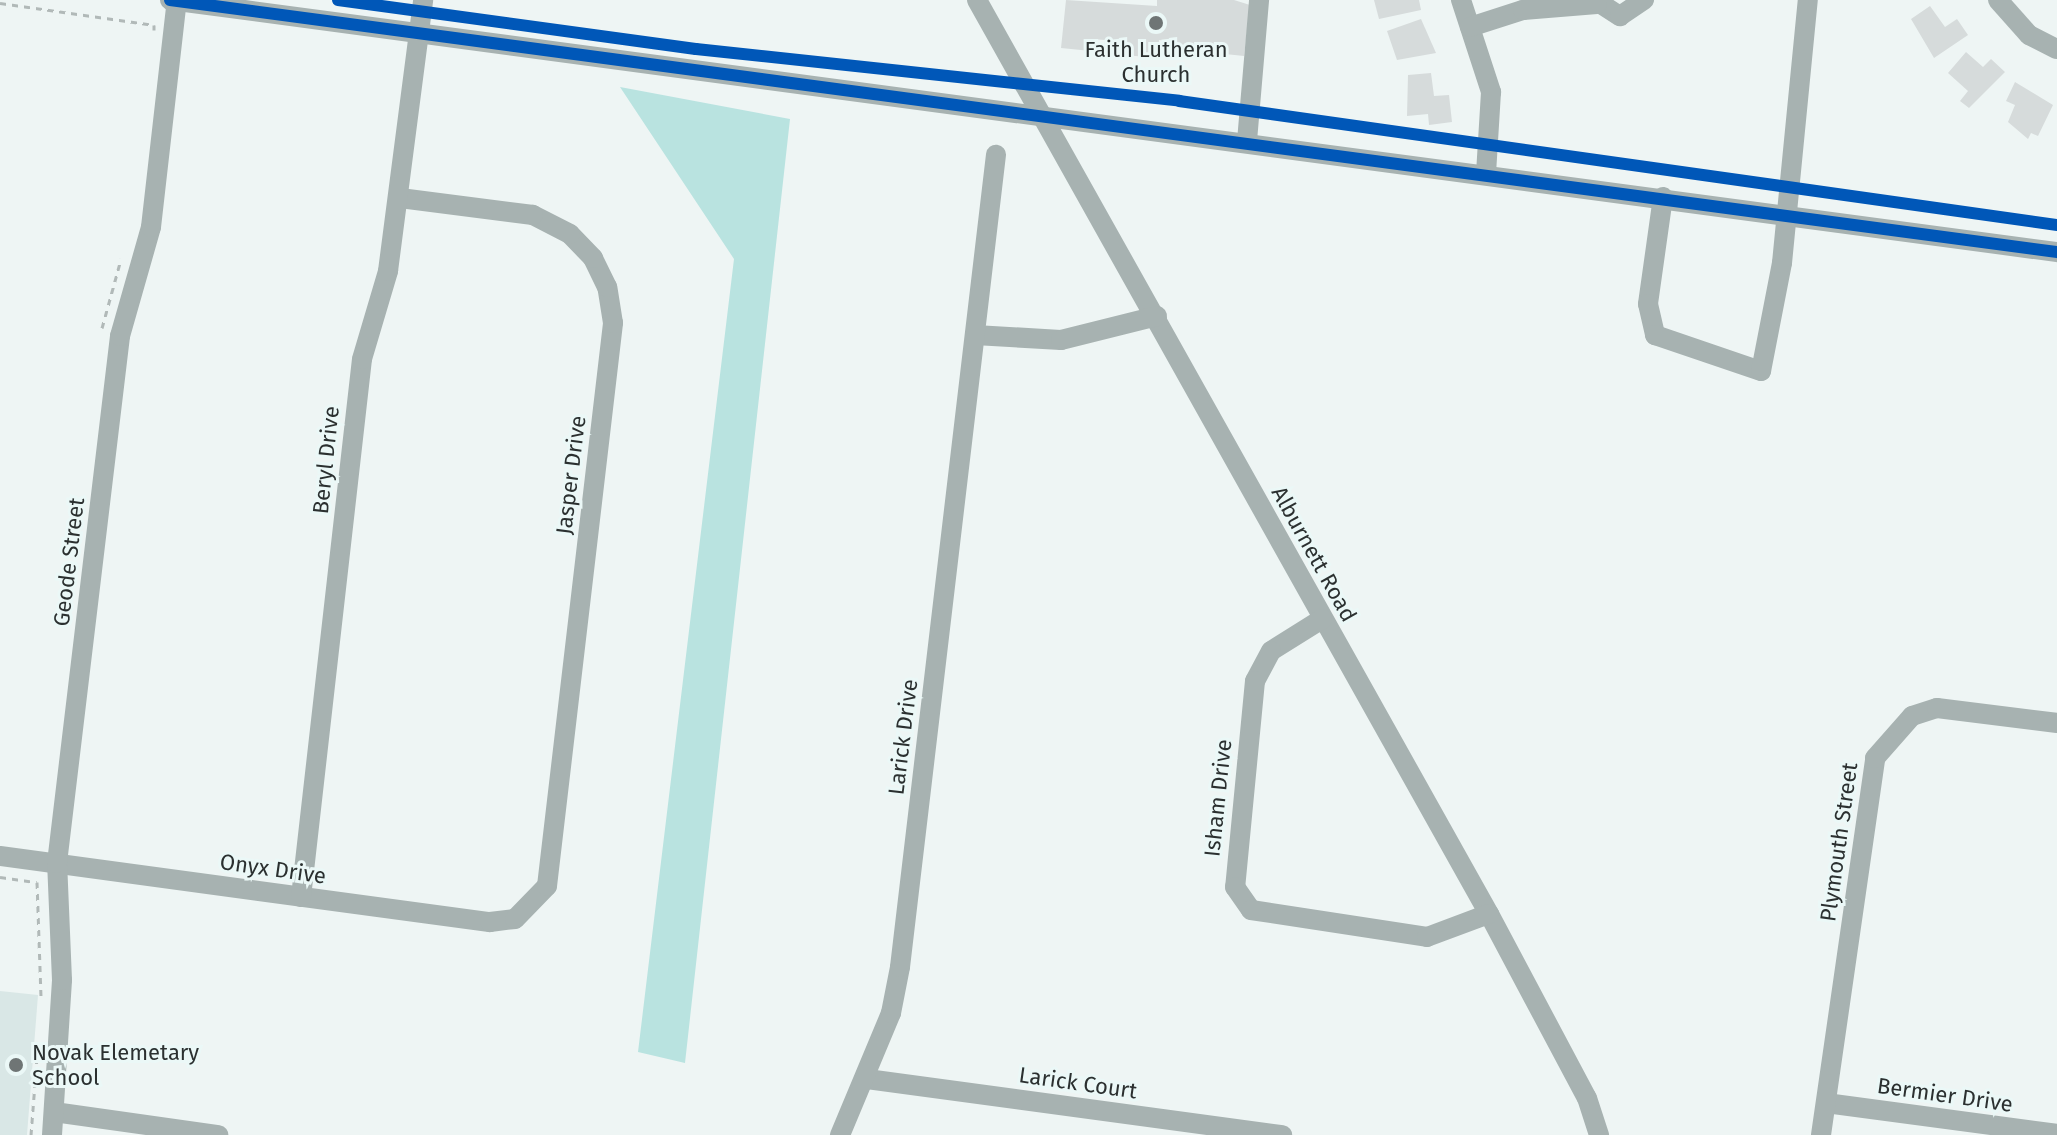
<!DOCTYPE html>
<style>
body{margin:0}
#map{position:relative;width:2057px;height:1135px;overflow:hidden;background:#eef5f4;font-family:"Fira Sans",sans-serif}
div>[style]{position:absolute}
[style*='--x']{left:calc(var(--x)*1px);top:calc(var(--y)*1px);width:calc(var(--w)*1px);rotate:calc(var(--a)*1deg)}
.built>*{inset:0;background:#d9e7e6}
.green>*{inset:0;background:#b9e3e0}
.building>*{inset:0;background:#d6dbdb}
.path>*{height:3px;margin-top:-1.5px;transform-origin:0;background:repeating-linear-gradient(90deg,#b1b9b8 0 6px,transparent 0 12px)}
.minor>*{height:20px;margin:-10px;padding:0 10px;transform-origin:10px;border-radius:10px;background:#a7b2b1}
.cycleway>*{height:12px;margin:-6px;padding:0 6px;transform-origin:6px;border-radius:6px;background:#0057b8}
.dots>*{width:22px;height:22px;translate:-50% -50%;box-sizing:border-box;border:4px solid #ebf8f7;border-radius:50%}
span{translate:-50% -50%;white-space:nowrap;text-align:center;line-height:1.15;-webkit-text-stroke:6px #ebf8f7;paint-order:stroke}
.poi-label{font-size:22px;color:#2b3030}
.left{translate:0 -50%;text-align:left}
.street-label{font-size:22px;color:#2b3030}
</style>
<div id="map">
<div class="built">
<div style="clip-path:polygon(0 991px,38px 995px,27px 1135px,0 1135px)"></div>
</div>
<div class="green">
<div style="clip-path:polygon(620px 87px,790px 119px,685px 1063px,638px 1052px,734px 259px)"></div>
</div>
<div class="building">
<div style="clip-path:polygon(1066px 0,1157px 6px,1157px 0,1234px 0,1250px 5px,1244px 56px,1168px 48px,1168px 41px,1159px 40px,1157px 58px,1104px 53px,1105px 40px,1092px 39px,1091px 51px,1061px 48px)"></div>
<div style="clip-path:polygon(1374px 0,1419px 0,1421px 10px,1379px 19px)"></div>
<div style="clip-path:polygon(1930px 6px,1945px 27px,1957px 19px,1968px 35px,1934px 58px,1911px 19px)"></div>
<div style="clip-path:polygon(1421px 19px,1436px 53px,1397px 60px,1387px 31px)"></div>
<div style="clip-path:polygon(1966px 52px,1983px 67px,1991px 59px,2005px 72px,1969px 108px,1960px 101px,1968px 91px,1948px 73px)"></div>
<div style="clip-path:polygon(1431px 73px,1434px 96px,1449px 95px,1452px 122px,1429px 125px,1428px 114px,1407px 116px,1408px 75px)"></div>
<div style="clip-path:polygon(2015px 82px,2053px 105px,2038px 136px,2031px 133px,2028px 139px,2008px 122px,2015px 105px,2006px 101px)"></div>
</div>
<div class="path">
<div style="--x:0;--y:3;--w:156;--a:8.1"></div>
<div style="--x:154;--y:25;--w:5;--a:90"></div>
<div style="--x:102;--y:328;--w:72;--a:-74.6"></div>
<div style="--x:0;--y:877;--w:37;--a:8"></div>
<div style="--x:37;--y:882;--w:115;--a:88"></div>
<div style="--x:31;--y:1135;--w:91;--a:-85.6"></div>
</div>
<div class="minor">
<div style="--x:170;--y:0;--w:1904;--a:7.61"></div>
<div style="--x:977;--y:0;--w:1048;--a:60.74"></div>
<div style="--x:1489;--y:914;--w:208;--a:62"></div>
<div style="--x:1587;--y:1098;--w:39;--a:72"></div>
<div style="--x:1461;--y:0;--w:97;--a:71.9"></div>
<div style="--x:1491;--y:92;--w:82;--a:93.5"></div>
<div style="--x:1595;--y:0;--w:30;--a:33"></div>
<div style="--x:1620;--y:16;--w:29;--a:-34"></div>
<div style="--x:1998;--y:0;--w:47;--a:48.5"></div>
<div style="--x:2029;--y:35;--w:31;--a:27"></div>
<div style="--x:1470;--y:27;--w:56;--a:-17.8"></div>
<div style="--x:1523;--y:10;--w:74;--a:-4.6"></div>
<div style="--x:1247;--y:141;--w:142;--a:-85.1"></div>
<div style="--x:1663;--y:197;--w:108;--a:98"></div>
<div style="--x:1648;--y:304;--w:32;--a:77"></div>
<div style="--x:1655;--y:335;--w:112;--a:18.8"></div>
<div style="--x:1761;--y:371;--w:110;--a:-79"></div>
<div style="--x:1782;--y:263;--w:264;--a:-84.4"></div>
<div style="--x:975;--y:335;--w:86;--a:3.3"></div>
<div style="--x:1061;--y:340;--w:99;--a:-14"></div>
<div style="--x:1322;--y:619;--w:60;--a:147.9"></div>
<div style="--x:1271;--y:651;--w:34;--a:118"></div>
<div style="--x:1255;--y:681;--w:207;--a:95.5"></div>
<div style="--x:1235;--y:887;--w:28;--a:55"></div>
<div style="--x:1251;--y:910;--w:178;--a:8.7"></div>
<div style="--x:1427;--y:937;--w:66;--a:-20.4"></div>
<div style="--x:0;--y:856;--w:494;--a:7.7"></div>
<div style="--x:490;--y:922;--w:25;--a:-7"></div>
<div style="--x:515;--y:919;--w:46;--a:-45.9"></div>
<div style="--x:547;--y:886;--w:567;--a:-83.31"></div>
<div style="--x:613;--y:323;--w:36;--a:-99"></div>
<div style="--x:607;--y:287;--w:32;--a:-116"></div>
<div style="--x:593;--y:258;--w:33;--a:-134"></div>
<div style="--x:570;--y:234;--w:42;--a:-152.8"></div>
<div style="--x:533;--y:215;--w:134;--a:-172.7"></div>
<div style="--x:301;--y:897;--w:541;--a:-83.53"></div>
<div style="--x:362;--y:359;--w:92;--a:-73.5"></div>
<div style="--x:388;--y:271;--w:273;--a:-82.6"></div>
<div style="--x:867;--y:1079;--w:419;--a:7.7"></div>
<div style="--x:1826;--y:1103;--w:233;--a:7.6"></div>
<div style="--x:54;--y:1112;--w:166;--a:8"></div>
<div style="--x:52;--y:1135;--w:155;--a:-86.3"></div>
<div style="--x:62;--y:980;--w:117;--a:-92.4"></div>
<div style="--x:57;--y:863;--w:531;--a:-83.18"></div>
<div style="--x:120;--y:336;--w:113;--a:-74.1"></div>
<div style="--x:151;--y:227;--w:228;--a:-83.5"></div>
<div style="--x:840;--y:1135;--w:132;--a:-67.3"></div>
<div style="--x:891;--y:1013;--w:47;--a:-78.9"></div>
<div style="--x:900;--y:967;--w:818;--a:-83.26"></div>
<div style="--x:1821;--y:1135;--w:381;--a:-81.8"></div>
<div style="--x:1875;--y:758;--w:56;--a:-48.6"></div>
<div style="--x:1912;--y:716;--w:26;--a:-18"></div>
<div style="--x:1937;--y:708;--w:121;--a:7.1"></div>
</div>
<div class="cycleway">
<div style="--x:170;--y:0;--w:1904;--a:7.61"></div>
<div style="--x:338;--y:0;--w:361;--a:7.8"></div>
<div style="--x:696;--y:49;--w:486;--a:6.1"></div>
<div style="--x:1179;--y:101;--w:887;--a:8.04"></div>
</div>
<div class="dots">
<div style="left:1156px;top:23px;background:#6f7575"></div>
<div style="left:16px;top:1065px;background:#6f7575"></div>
</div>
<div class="poi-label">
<span style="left:1156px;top:62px">Faith Lutheran<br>Church</span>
<span class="left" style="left:32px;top:1065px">Novak Elemetary<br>School</span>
</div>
<div class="street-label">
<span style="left:326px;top:460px;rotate:-84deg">Beryl Drive</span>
<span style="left:571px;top:475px;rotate:-83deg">Jasper Drive</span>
<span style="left:1314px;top:554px;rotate:61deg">Alburnett Road</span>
<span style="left:69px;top:562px;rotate:-83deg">Geode Street</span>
<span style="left:903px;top:737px;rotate:-83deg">Larick Drive</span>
<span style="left:1218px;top:798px;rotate:-84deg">Isham Drive</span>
<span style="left:1839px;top:842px;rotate:-82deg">Plymouth Street</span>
<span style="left:273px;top:869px;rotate:8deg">Onyx Drive</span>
<span style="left:1078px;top:1083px;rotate:8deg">Larick Court</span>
<span style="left:1945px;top:1095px;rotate:8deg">Bermier Drive</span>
</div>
</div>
